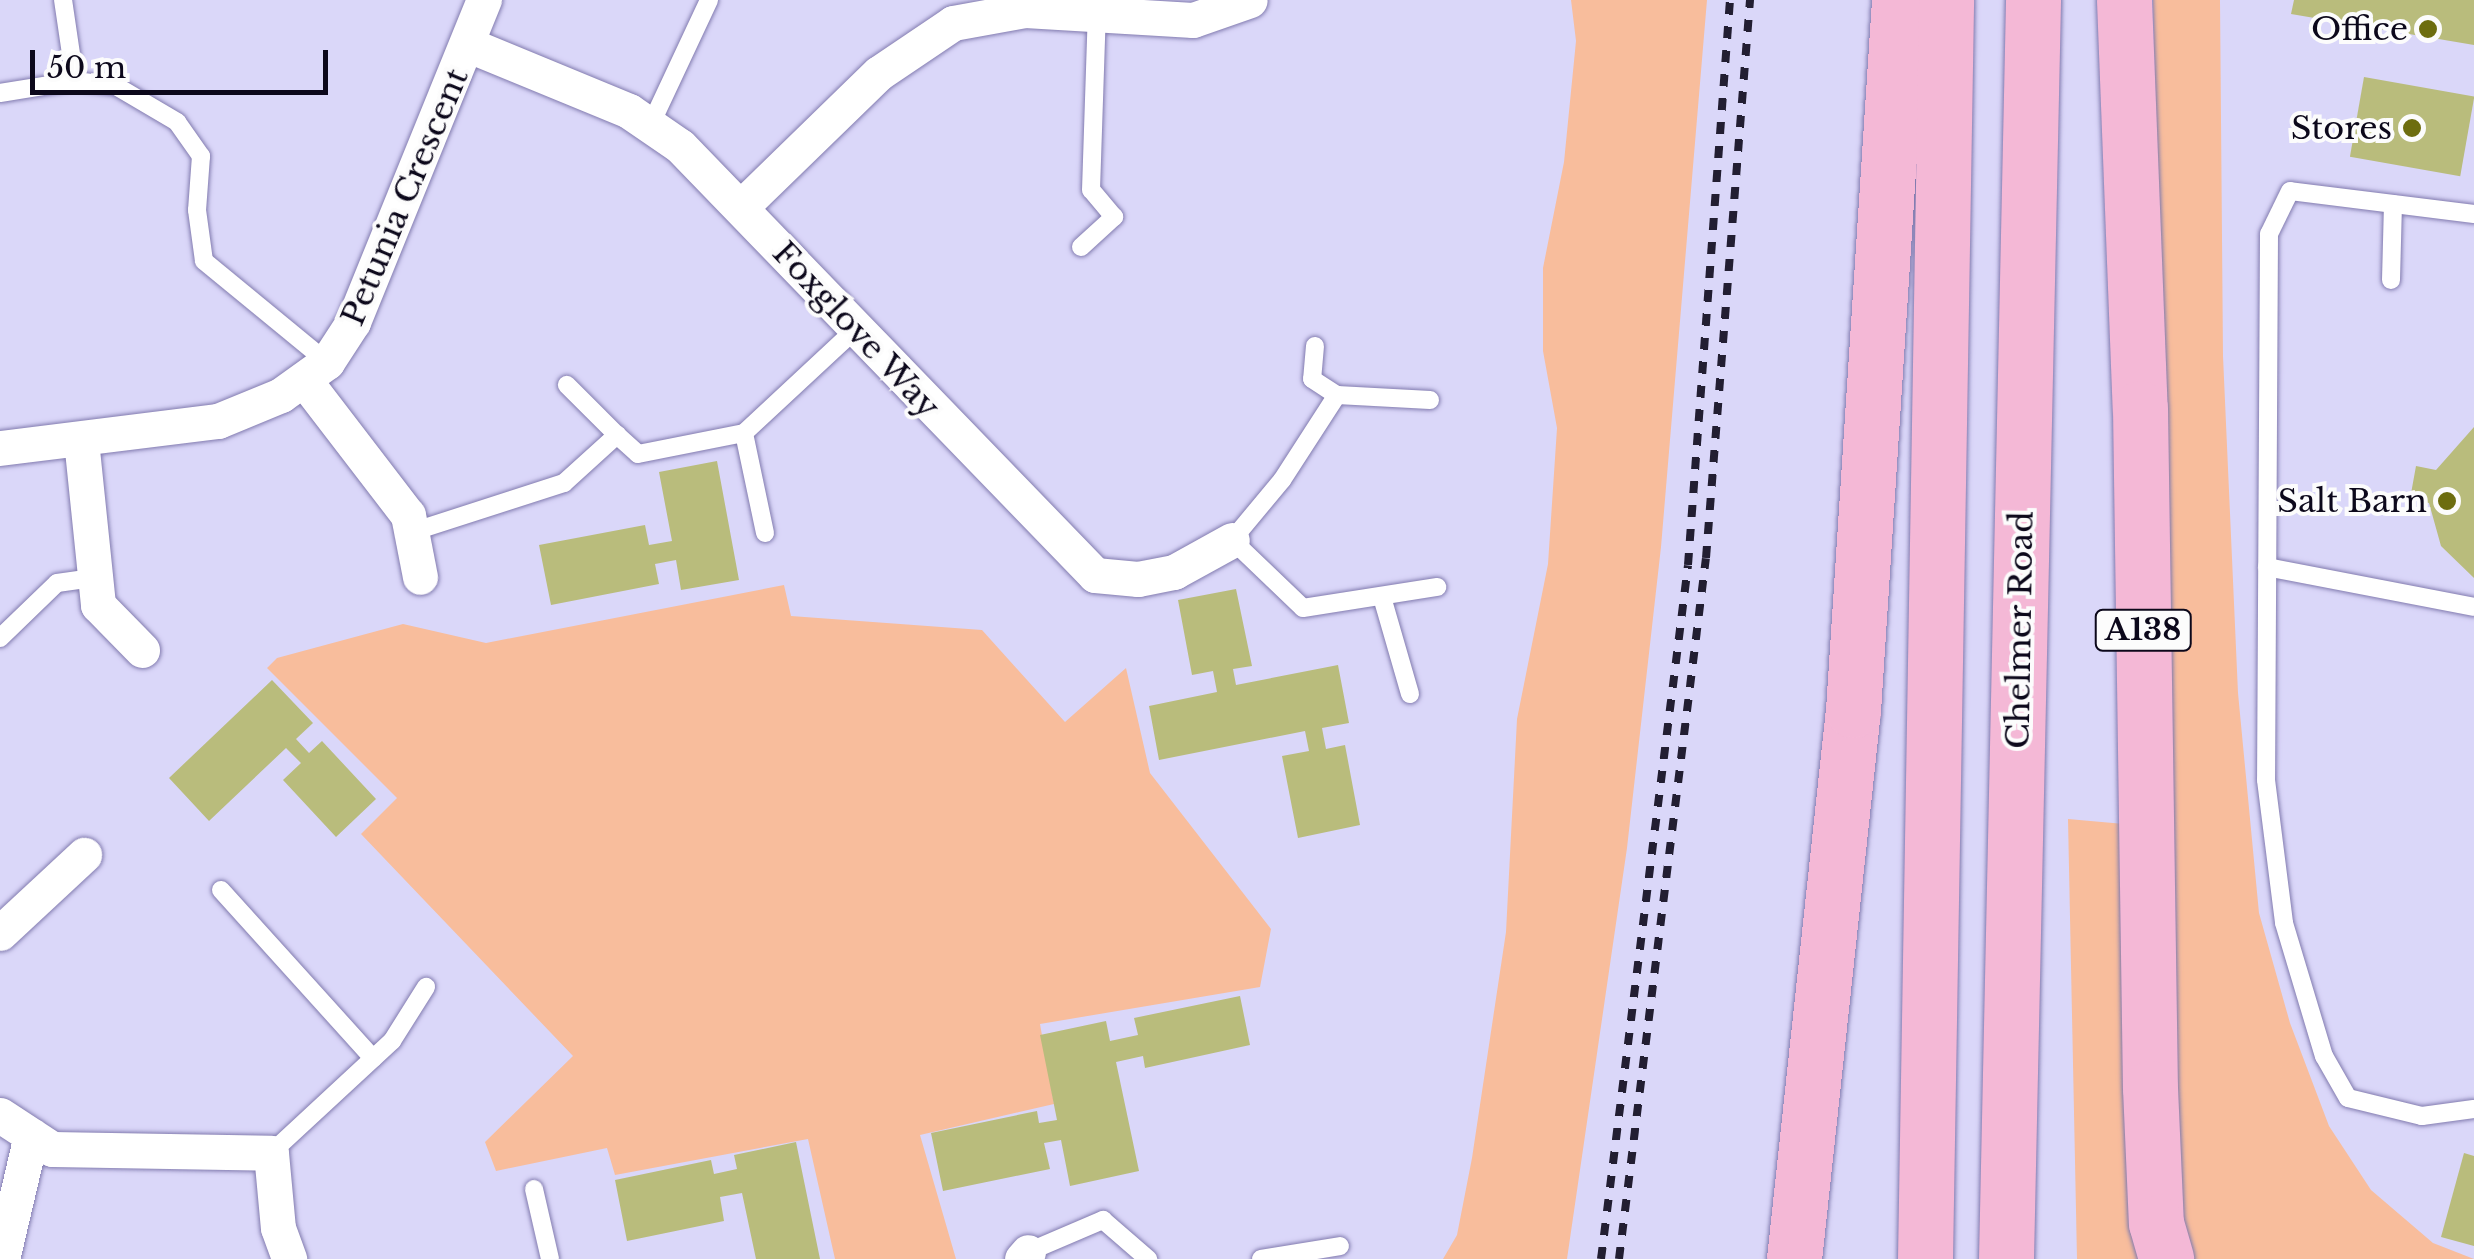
<!DOCTYPE html>
<style>
body{margin:0}
#map{position:relative;width:2474px;height:1259px;overflow:hidden;background:#dad7f9;font-family:"Libre Baskerville",serif}
div>[style]{position:absolute}
[style*='--x']{left:calc(var(--x)*1px);top:calc(var(--y)*1px);width:calc(var(--w)*1px);rotate:calc(var(--a)*1deg)}
.green>*{inset:0;background:#f8bd9c}
.building>*{inset:0;background:#b9bc7c;transform-origin:0 0}
.roads{filter:drop-shadow(0 0 2px #827baf) drop-shadow(0 0 2px #827baf)}
.lane>*{height:18px;margin:-9px;padding:0 9px;transform-origin:9px;border-radius:9px;background:#fff}
.street>*{height:35px;margin:-17.5px;padding:0 17.5px;transform-origin:17.5px;border-radius:17.5px;background:#fff}
.primary>*{height:55px;margin:-27.5px;padding:0 27.5px;transform-origin:27.5px;border-radius:27.5px;background:#f4b8d6}
.rail>*{height:8px;margin-top:-4px;transform-origin:0;background:repeating-linear-gradient(90deg,#221e32 0 12px,transparent 0 24px)}
.dots>*{width:28px;height:28px;translate:-50% -50%;box-sizing:border-box;border:5px solid #fcfcfc;border-radius:50%}
span{translate:-50% -50%;white-space:nowrap;text-align:center;line-height:1.15;-webkit-text-stroke:8px #fcfcfc;paint-order:stroke}
.shield-label span{padding:2px 8px;background:#fcfcfc;border:2px solid;border-radius:8px;-webkit-text-stroke-width:0}
.shield-label{font-size:30px;color:#0c081b;font-weight:700}
.poi-label{font-size:32px;color:#0c081b}
.right{translate:-100% -50%;text-align:right}
.street-label{font-size:32px;color:#0c081b}
.scale{position:absolute;left:30px;top:50px;width:298px;height:45px;box-sizing:border-box;border:5px solid #0c081b;border-top:0;padding-left:12px;font-size:30px;line-height:35px;white-space:nowrap;color:#0c081b;-webkit-text-stroke:8px #fcfcfc;paint-order:stroke}
</style>
<div id="map">
<div class="green">
<div style="clip-path:polygon(1571px 0,1707px 0,1661px 547px,1627px 848px,1567px 1259px,1443px 1259px,1457px 1235px,1472px 1158px,1506px 932px,1517px 719px,1548px 564px,1557px 428px,1543px 351px,1543px 268px,1564px 162px,1576px 41px)"></div>
<div style="clip-path:polygon(2153px 0,2220px 0,2223px 356px,2238px 693px,2259px 913px,2290px 1023px,2329px 1126px,2371px 1190px,2433px 1243px,2474px 1259px,2189px 1259px,2179px 1220px)"></div>
<div style="clip-path:polygon(784px 585px,791px 616px,982px 630px,1065px 722px,1126px 668px,1150px 773px,1271px 929px,1260px 987px,1040px 1024px,1054px 1104px,920px 1135px,956px 1259px,835px 1259px,808px 1139px,615px 1175px,607px 1148px,496px 1171px,485px 1142px,573px 1056px,361px 834px,397px 798px,267px 668px,277px 658px,403px 624px,486px 643px)"></div>
<div style="clip-path:polygon(2068px 819px,2124px 824px,2142px 1259px,2077px 1259px)"></div>
</div>
<div class="building">
<div style="clip-path:polygon(2294px 0,2474px 0,2474px 45px,2291px 14px)"></div>
<div style="left:2364px;top:77px;width:112px;height:81px;rotate:10deg"></div>
<div style="clip-path:polygon(2474px 427px,2474px 578px,2441px 546px,2429px 503px,2410px 499px,2416px 466px,2436px 470px)"></div>
<div style="clip-path:polygon(717px 461px,739px 580px,681px 590px,676px 560px,655px 564px,659px 584px,551px 605px,539px 545px,645px 525px,649px 545px,672px 541px,659px 472px)"></div>
<div style="clip-path:polygon(1236px 589px,1252px 666px,1233px 669px,1236px 685px,1338px 665px,1349px 723px,1322px 728px,1326px 749px,1345px 745px,1360px 825px,1298px 838px,1282px 756px,1309px 751px,1305px 731px,1159px 760px,1149px 706px,1217px 692px,1213px 671px,1192px 675px,1178px 600px)"></div>
<div style="clip-path:polygon(272px 680px,313px 723px,296px 739px,309px 753px,322px 741px,376px 799px,336px 837px,283px 780px,301px 763px,286px 748px,209px 821px,169px 778px)"></div>
<div style="clip-path:polygon(1240px 996px,1250px 1045px,1145px 1068px,1143px 1056px,1116px 1062px,1139px 1171px,1070px 1186px,1061px 1140px,1044px 1143px,1050px 1169px,943px 1191px,931px 1133px,1037px 1111px,1039px 1123px,1057px 1120px,1040px 1035px,1106px 1021px,1110px 1041px,1138px 1035px,1134px 1018px)"></div>
<div style="clip-path:polygon(796px 1142px,820px 1259px,756px 1259px,742px 1193px,720px 1197px,724px 1221px,627px 1241px,615px 1180px,711px 1160px,714px 1174px,737px 1169px,734px 1155px)"></div>
<div style="clip-path:polygon(2464px 1153px,2474px 1156px,2474px 1246px,2441px 1237px)"></div>
</div>
<div class="roads">
<div class="lane">
<div style="--x:75;--y:81;--w:41;--a:7"></div>
<div style="--x:116;--y:86;--w:71;--a:30.5"></div>
<div style="--x:177;--y:122;--w:42;--a:54.8"></div>
<div style="--x:201;--y:156;--w:54;--a:94.2"></div>
<div style="--x:197;--y:210;--w:51;--a:82.2"></div>
<div style="--x:204;--y:261;--w:159;--a:39.4"></div>
<div style="--x:0;--y:93;--w:76;--a:-9.1"></div>
<div style="--x:75;--y:81;--w:82;--a:-98.4"></div>
<div style="--x:651;--y:124;--w:137;--a:-64.9"></div>
<div style="--x:2474;--y:214;--w:185;--a:-172.9"></div>
<div style="--x:2290;--y:191;--w:48;--a:116"></div>
<div style="--x:2269;--y:234;--w:546;--a:90.31"></div>
<div style="--x:2266;--y:780;--w:144;--a:82.8"></div>
<div style="--x:2284;--y:923;--w:139;--a:73.3"></div>
<div style="--x:2324;--y:1056;--w:48;--a:60.3"></div>
<div style="--x:2348;--y:1098;--w:76;--a:13.7"></div>
<div style="--x:2422;--y:1116;--w:52;--a:-7.7"></div>
<div style="--x:1081;--y:247;--w:45;--a:-42.3"></div>
<div style="--x:1114;--y:217;--w:35;--a:-130"></div>
<div style="--x:1091;--y:190;--w:177;--a:-88.1"></div>
<div style="--x:2391;--y:280;--w:76;--a:-88.5"></div>
<div style="--x:1315;--y:346;--w:33;--a:95"></div>
<div style="--x:1312;--y:379;--w:30;--a:33"></div>
<div style="--x:1430;--y:400;--w:93;--a:-176.9"></div>
<div style="--x:1337;--y:395;--w:101;--a:122.9"></div>
<div style="--x:1282;--y:480;--w:78;--a:129.8"></div>
<div style="--x:1232;--y:540;--w:98;--a:43.8"></div>
<div style="--x:1303;--y:608;--w:136;--a:-8.9"></div>
<div style="--x:617;--y:435;--w:28;--a:42"></div>
<div style="--x:638;--y:454;--w:108;--a:-11.2"></div>
<div style="--x:412;--y:532;--w:160;--a:-17.9"></div>
<div style="--x:564;--y:483;--w:72;--a:-42.2"></div>
<div style="--x:617;--y:435;--w:71;--a:-135"></div>
<div style="--x:765;--y:533;--w:102;--a:-101.9"></div>
<div style="--x:744;--y:433;--w:151;--a:-42.9"></div>
<div style="--x:2267;--y:567;--w:211;--a:10.9"></div>
<div style="--x:1382;--y:597;--w:101;--a:73.9"></div>
<div style="--x:0;--y:638;--w:79;--a:-44"></div>
<div style="--x:57;--y:583;--w:36;--a:-8"></div>
<div style="--x:221;--y:890;--w:227;--a:47.9"></div>
<div style="--x:271;--y:1153;--w:165;--a:-42.8"></div>
<div style="--x:392;--y:1041;--w:64;--a:-57.8"></div>
<div style="--x:534;--y:1189;--w:72;--a:77.1"></div>
<div style="--x:1028;--y:1252;--w:82;--a:-23.1"></div>
<div style="--x:1103;--y:1220;--w:60;--a:40.9"></div>
<div style="--x:1261;--y:1259;--w:80;--a:-9.3"></div>
</div>
<div class="street">
<div style="--x:469;--y:45;--w:173;--a:22.4"></div>
<div style="--x:629;--y:111;--w:62;--a:34.5"></div>
<div style="--x:680;--y:146;--w:597;--a:45.95"></div>
<div style="--x:1095;--y:575;--w:43;--a:5.3"></div>
<div style="--x:1138;--y:579;--w:37;--a:-11"></div>
<div style="--x:1174;--y:572;--w:66;--a:-28.9"></div>
<div style="--x:741;--y:207;--w:192;--a:-44.2"></div>
<div style="--x:879;--y:73;--w:89;--a:-34"></div>
<div style="--x:953;--y:23;--w:73;--a:-10.2"></div>
<div style="--x:1025;--y:10;--w:168;--a:3.4"></div>
<div style="--x:1193;--y:20;--w:60;--a:-19.3"></div>
<div style="--x:305;--y:381;--w:169;--a:52.5"></div>
<div style="--x:408;--y:515;--w:63;--a:79"></div>
<div style="--x:81;--y:440;--w:166;--a:84.1"></div>
<div style="--x:98;--y:605;--w:63;--a:45.6"></div>
<div style="--x:0;--y:448;--w:220;--a:-7.1"></div>
<div style="--x:218;--y:421;--w:68;--a:-22.4"></div>
<div style="--x:281;--y:395;--w:57;--a:-35.7"></div>
<div style="--x:327;--y:362;--w:48;--a:-57"></div>
<div style="--x:353;--y:322;--w:348;--a:-67.9"></div>
<div style="--x:0;--y:933;--w:115;--a:-42.9"></div>
<div style="--x:0;--y:1115;--w:62;--a:33.2"></div>
<div style="--x:52;--y:1149;--w:219;--a:1"></div>
<div style="--x:271;--y:1153;--w:75;--a:84.7"></div>
<div style="--x:278;--y:1228;--w:33;--a:70"></div>
<div style="--x:2;--y:1259;--w:127;--a:-76.8"></div>
<div style="--x:1022;--y:1259;--w:9;--a:-49"></div>
</div>
<div class="primary">
<div style="--x:2124;--y:0;--w:408;--a:87.8"></div>
<div style="--x:2140;--y:408;--w:680;--a:89.16"></div>
<div style="--x:2150;--y:1088;--w:135;--a:87.5"></div>
<div style="--x:2156;--y:1223;--w:37;--a:74"></div>
<div style="--x:1794;--y:1259;--w:552;--a:-83.87"></div>
<div style="--x:1853;--y:710;--w:711;--a:-86.29"></div>
<div style="--x:1925;--y:1259;--w:1259;--a:-89.04"></div>
<div style="--x:2006;--y:1259;--w:1259;--a:-88.77"></div>
</div>
</div>
<div class="rail">
<div style="--x:1601;--y:1259;--w:699;--a:-82.85"></div>
<div style="--x:1688;--y:565;--w:567;--a:-85.75"></div>
<div style="--x:1619;--y:1259;--w:706;--a:-82.93"></div>
<div style="--x:1706;--y:558;--w:560;--a:-85.49"></div>
</div>
<div class="dots">
<div style="left:2428px;top:29px;background:#6d6d0f"></div>
<div style="left:2412px;top:128px;background:#6d6d0f"></div>
<div style="left:2447px;top:501px;background:#6d6d0f"></div>
</div>
<div class="shield-label">
<span style="left:2143px;top:630px">A138</span>
</div>
<div class="poi-label">
<span class="right" style="left:2408px;top:29px">Office</span>
<span class="right" style="left:2392px;top:128px">Stores</span>
<span class="right" style="left:2427px;top:501px">Salt Barn</span>
</div>
<div class="street-label">
<span style="left:405px;top:197px;rotate:-67deg">Petunia Crescent</span>
<span style="left:856px;top:330px;rotate:47deg">Foxglove Way</span>
<span style="left:2020px;top:630px;rotate:-89deg">Chelmer Road</span>
</div>
<div class="scale">50 m</div>
</div>
